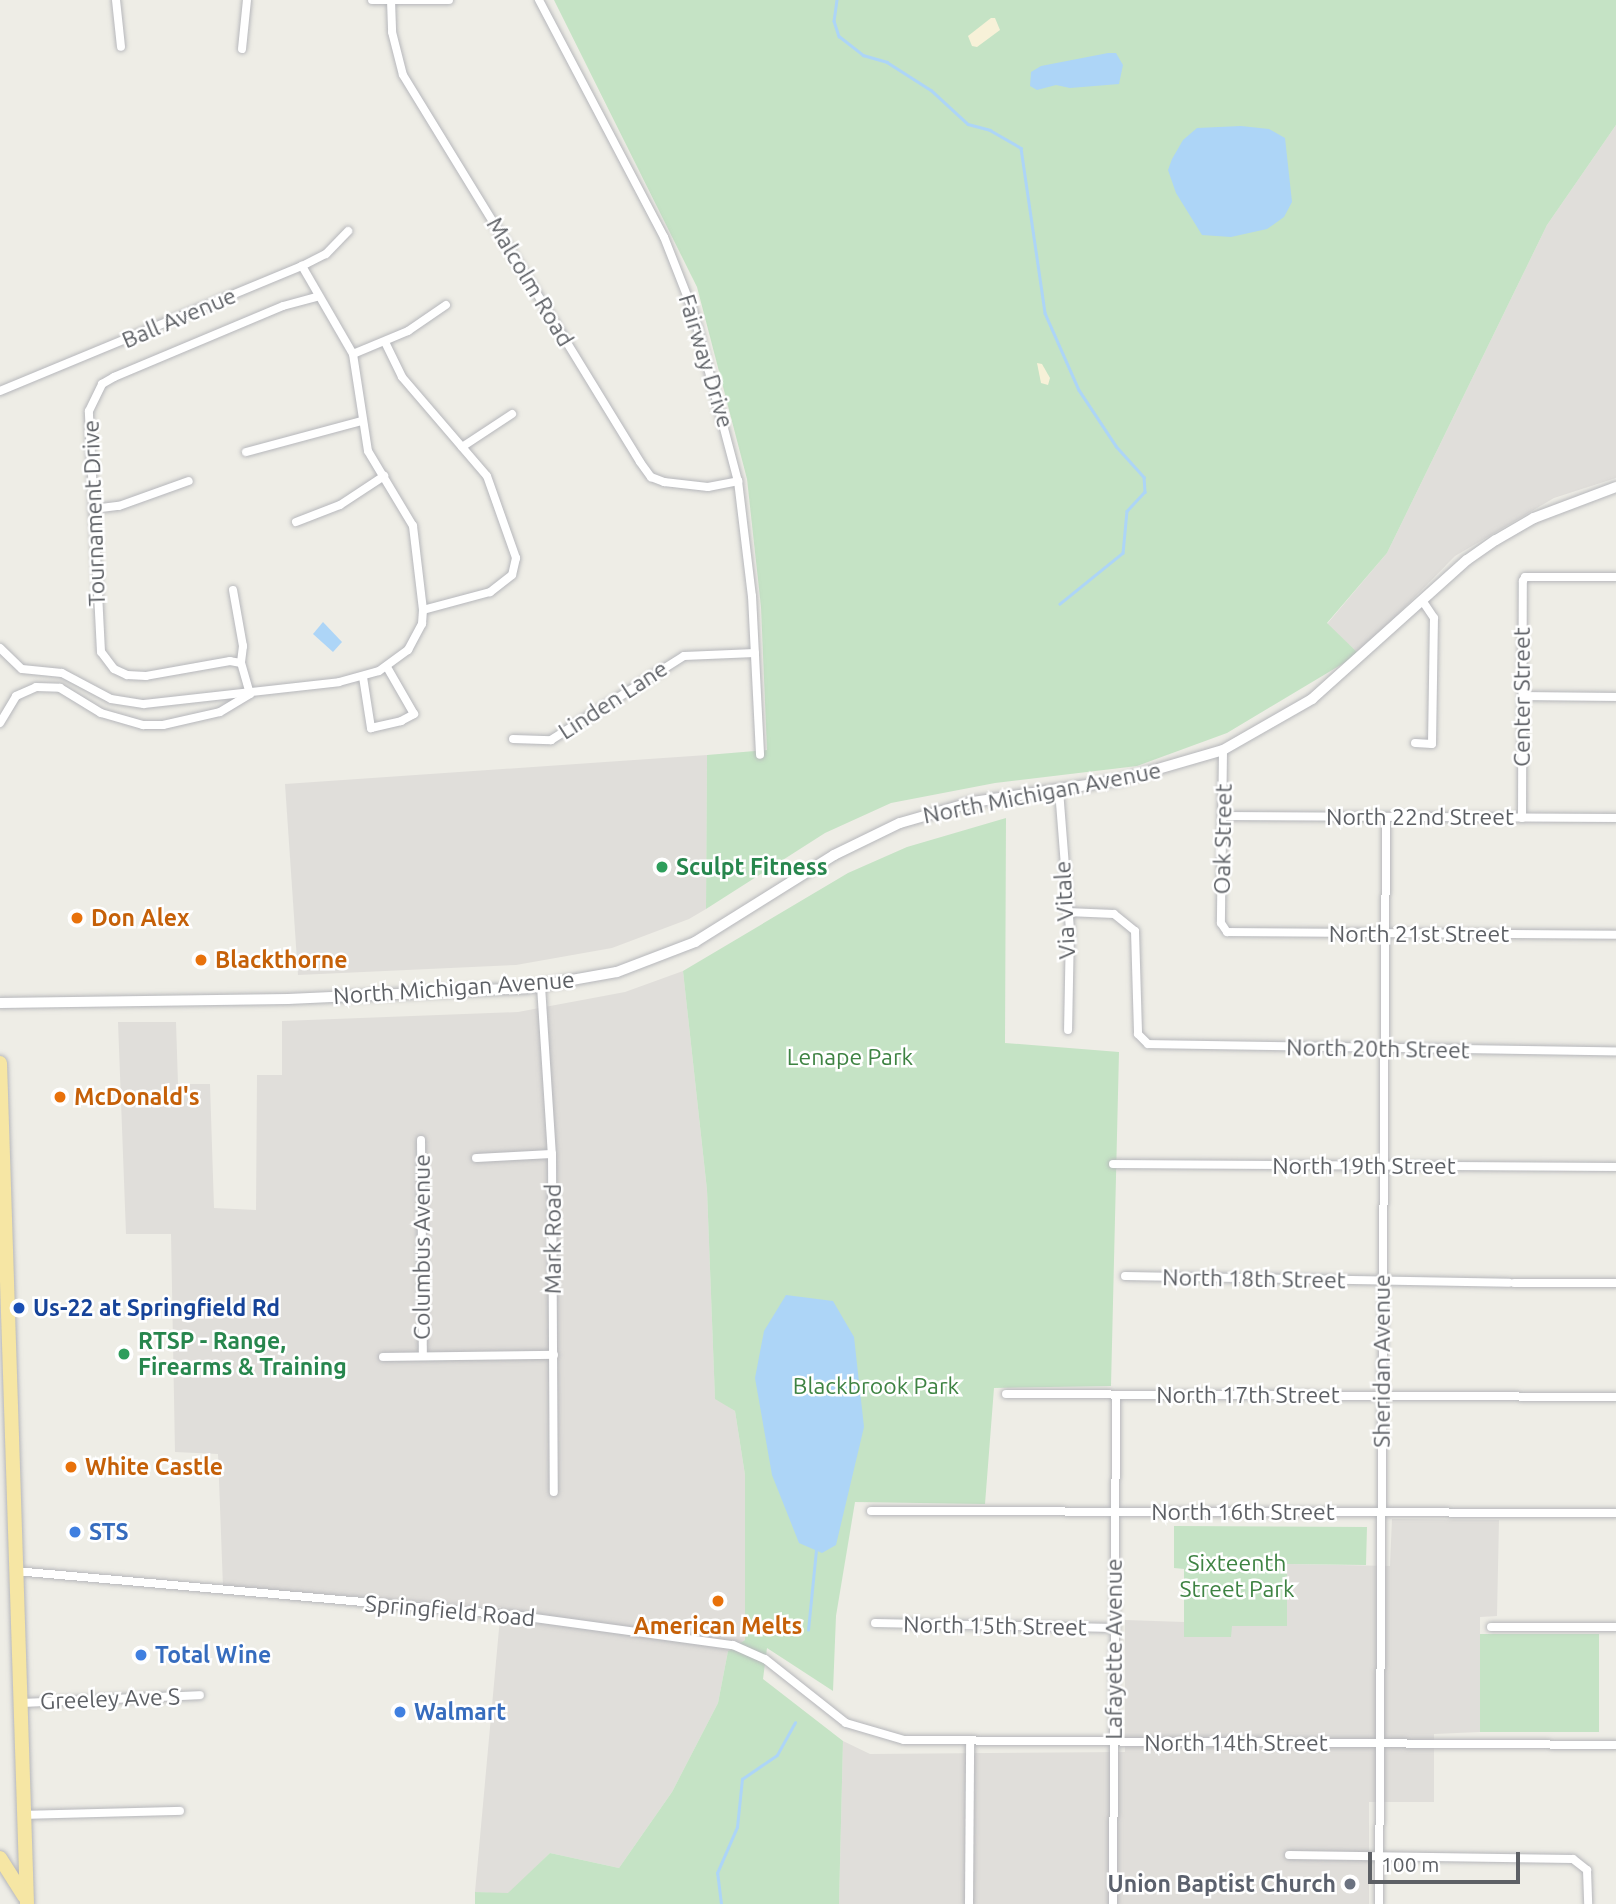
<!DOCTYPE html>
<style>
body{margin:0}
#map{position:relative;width:1616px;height:1904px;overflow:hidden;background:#eeede6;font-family:Ubuntu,sans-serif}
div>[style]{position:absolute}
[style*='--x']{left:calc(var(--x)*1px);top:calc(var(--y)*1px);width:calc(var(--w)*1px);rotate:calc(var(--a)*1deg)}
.industrial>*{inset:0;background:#e0deda}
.green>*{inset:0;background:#c5e3c5;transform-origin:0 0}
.sand>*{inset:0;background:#f7f1d8}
.water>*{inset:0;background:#add5f7}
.stream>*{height:2.5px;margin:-1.25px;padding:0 1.25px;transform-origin:1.25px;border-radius:1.25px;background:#add5f7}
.roads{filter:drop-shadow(0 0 2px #b6b7bb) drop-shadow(0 0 2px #b6b7bb)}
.minor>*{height:8px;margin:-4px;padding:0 4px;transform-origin:4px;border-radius:4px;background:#fff}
.tertiary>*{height:10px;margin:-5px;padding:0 5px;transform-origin:5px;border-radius:5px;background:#fff}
.trunk>*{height:14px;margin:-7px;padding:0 7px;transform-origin:7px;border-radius:7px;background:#f6e6a4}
.dots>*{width:19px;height:19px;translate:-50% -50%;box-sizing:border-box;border:4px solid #fff;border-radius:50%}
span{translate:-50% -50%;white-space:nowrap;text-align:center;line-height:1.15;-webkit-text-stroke:5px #fff;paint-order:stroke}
.street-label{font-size:23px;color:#5d6065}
.leisure-label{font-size:23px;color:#27864d;font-weight:700}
.left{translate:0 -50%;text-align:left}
.food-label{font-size:23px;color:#c56008;font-weight:700}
.park-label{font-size:23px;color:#3e8343}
.transit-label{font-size:23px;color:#164399;font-weight:700}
.shop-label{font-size:23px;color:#366cbe;font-weight:700}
.worship-label{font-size:23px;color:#5b616d;font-weight:700}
.right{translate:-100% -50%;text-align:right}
.scale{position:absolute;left:1368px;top:1852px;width:152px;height:32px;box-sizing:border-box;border:4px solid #5d6065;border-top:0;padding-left:9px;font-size:21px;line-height:24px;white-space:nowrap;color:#5d6065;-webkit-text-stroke:5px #fff;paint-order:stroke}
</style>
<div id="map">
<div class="industrial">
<div style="clip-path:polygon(1616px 125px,1616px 478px,1554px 498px,1455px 556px,1359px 654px,1327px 624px,1387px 553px,1547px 225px)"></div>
<div style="clip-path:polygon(707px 755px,706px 909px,689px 919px,612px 948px,516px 965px,298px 975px,285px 784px)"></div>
<div style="clip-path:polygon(683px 971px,707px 1190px,715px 1398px,735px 1411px,745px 1475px,745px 1640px,728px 1651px,718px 1703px,672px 1792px,619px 1868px,550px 1853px,508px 1894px,475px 1892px,501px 1607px,223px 1587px,218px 1454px,175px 1452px,171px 1234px,126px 1234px,118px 1022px,176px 1022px,178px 1084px,210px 1084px,214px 1208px,256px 1210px,257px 1075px,282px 1075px,282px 1021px,518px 1012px,625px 992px)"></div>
<div style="clip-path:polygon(1392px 1519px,1499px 1520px,1497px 1616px,1480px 1617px,1480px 1732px,1434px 1734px,1434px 1802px,1369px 1802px,1369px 1904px,839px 1904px,843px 1741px,870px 1754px,1125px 1752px,1125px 1620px,1184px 1622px,1185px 1637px,1231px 1637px,1231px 1626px,1287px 1626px,1287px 1564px,1390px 1566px)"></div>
</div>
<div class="green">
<div style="clip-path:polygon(554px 0,1616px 0,1616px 125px,1547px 225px,1387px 553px,1327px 623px,1359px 654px,1227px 733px,1137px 766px,995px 783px,891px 803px,825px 833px,706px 909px,707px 755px,767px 750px,761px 607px,747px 479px,697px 287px)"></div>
<div style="clip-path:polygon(1006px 818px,1005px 1043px,1119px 1052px,1111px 1386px,994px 1388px,985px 1504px,855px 1502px,836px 1616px,833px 1691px,767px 1648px,763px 1679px,843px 1741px,839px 1904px,475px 1904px,475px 1892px,508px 1893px,550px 1853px,619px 1868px,672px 1792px,718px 1703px,728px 1651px,745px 1640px,745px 1475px,735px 1411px,715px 1399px,707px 1190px,683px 971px,848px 873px,907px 847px)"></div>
<div style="clip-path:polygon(1174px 1526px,1367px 1527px,1366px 1565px,1287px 1564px,1287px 1626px,1232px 1626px,1231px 1637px,1184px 1637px,1184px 1569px,1174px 1568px)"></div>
<div style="left:1480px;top:1634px;width:119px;height:98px"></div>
</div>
<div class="sand">
<div style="clip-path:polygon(991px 18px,995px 18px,1000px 30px,977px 47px,972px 46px,968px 36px)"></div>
<div style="clip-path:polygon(1037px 363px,1042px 364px,1050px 378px,1048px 385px,1041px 383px)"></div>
</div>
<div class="water">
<div style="clip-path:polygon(1108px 53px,1116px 53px,1123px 65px,1119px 84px,1070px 88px,1056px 85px,1037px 90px,1030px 86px,1031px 72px,1041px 66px)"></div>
<div style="clip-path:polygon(1241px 126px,1269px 129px,1285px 138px,1292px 202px,1284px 217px,1267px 229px,1231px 237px,1202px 235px,1176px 193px,1168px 170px,1172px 159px,1183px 140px,1197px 128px)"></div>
<div style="clip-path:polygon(323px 622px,342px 642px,333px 652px,313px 634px)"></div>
<div style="clip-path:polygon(786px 1295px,833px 1301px,854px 1337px,864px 1427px,836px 1545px,822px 1553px,799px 1543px,772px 1475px,755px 1378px,764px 1331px)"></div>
</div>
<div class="stream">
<div style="--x:837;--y:0;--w:21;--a:98"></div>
<div style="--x:834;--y:21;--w:16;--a:72"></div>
<div style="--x:839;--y:36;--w:31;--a:38"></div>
<div style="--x:863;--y:55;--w:25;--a:16"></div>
<div style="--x:887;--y:62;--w:52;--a:32.5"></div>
<div style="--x:931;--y:90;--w:50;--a:42.6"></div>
<div style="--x:968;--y:124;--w:23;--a:15"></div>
<div style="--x:990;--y:130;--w:36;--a:30"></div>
<div style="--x:1021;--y:148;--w:167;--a:81.7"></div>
<div style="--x:1045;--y:313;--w:84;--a:66.2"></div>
<div style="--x:1079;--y:390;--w:67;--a:56.5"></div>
<div style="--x:1116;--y:446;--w:42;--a:47.9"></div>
<div style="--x:1144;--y:477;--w:15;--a:86"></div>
<div style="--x:1145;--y:492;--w:26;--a:133"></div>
<div style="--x:1127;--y:511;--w:42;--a:95.4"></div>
<div style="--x:1123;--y:553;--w:81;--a:141"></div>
<div style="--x:808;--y:1630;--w:80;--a:-84.3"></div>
<div style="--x:721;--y:1904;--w:31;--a:-97"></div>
<div style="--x:717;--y:1873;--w:50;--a:-66.5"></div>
<div style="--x:737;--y:1827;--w:48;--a:-84.1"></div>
<div style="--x:742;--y:1779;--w:42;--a:-34.4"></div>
<div style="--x:777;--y:1755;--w:37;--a:-61"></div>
</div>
<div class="roads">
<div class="minor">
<div style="--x:116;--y:0;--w:47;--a:83.9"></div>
<div style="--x:372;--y:0;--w:77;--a:0"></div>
<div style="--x:391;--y:0;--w:32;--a:88"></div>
<div style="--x:392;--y:32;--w:44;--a:75.7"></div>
<div style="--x:403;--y:75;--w:454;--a:58.5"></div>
<div style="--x:640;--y:462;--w:19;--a:54"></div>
<div style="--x:651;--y:477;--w:14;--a:21"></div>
<div style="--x:664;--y:482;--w:44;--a:6.5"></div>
<div style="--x:708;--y:487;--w:31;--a:-11"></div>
<div style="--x:539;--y:0;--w:268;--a:62.2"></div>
<div style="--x:664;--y:237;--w:79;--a:68.6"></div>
<div style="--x:693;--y:311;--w:176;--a:75.2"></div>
<div style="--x:738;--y:481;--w:116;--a:83.1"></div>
<div style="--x:752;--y:596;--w:159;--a:87.1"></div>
<div style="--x:242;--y:49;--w:49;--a:-84.2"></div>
<div style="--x:385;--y:342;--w:39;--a:64"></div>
<div style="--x:402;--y:377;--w:130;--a:49.4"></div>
<div style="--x:487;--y:476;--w:87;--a:70.5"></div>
<div style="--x:516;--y:558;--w:17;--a:103"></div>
<div style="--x:512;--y:575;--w:28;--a:142"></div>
<div style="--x:490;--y:592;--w:69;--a:165"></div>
<div style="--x:353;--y:354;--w:60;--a:-22.7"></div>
<div style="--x:408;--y:331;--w:46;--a:-34.4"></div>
<div style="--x:0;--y:391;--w:327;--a:-22.5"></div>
<div style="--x:302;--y:266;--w:27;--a:-27"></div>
<div style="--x:326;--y:254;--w:32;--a:-46"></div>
<div style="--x:462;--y:447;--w:60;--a:-33.4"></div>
<div style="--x:246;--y:452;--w:120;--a:-15"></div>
<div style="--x:93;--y:509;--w:26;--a:-7"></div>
<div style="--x:119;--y:506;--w:74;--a:-19.7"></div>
<div style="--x:296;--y:522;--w:47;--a:-21.1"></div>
<div style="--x:340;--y:505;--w:53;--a:-33.4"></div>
<div style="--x:233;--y:590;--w:57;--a:79.9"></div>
<div style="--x:243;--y:646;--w:17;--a:97"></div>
<div style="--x:0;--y:648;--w:30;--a:44"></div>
<div style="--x:22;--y:669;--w:40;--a:5.7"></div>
<div style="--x:62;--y:673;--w:55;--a:28"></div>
<div style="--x:111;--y:699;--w:33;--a:9"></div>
<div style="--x:144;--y:704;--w:196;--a:-6.4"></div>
<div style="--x:339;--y:682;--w:41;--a:-15.4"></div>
<div style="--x:379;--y:671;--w:36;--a:-36"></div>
<div style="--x:408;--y:650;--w:30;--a:-62"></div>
<div style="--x:422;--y:624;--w:14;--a:-86"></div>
<div style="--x:423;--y:610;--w:85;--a:-96.8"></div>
<div style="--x:413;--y:526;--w:87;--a:-121"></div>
<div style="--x:368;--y:451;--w:98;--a:-98.8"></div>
<div style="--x:353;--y:354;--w:102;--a:-120.1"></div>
<div style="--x:363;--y:677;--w:52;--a:81.1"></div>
<div style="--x:371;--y:728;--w:31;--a:-13"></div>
<div style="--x:401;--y:721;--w:15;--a:-28"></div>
<div style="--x:414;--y:714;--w:54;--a:-119.9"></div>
<div style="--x:250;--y:694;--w:32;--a:-106"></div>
<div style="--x:241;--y:663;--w:11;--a:-170"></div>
<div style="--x:230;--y:661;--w:85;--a:169.9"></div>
<div style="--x:146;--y:676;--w:19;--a:-177"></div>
<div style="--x:127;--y:675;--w:14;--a:-155"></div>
<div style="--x:114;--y:669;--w:21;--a:-127"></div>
<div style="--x:101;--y:652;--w:241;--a:-92.9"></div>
<div style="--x:89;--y:411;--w:30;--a:-64"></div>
<div style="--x:102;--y:384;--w:14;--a:-30"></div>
<div style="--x:114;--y:377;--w:183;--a:-22.8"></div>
<div style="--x:283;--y:306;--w:35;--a:-15"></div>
<div style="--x:1523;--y:696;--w:93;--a:0.6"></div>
<div style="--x:0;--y:723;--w:31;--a:-59"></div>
<div style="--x:16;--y:696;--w:22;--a:-24"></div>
<div style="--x:36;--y:687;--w:24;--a:2"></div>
<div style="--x:60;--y:688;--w:48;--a:31.4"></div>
<div style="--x:101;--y:713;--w:44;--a:15.9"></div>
<div style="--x:143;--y:725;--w:20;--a:0"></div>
<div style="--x:163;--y:725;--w:58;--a:-12.8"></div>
<div style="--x:220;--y:712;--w:35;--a:-31"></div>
<div style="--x:513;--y:739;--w:38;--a:2"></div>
<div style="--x:551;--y:740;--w:157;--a:-32.3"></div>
<div style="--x:684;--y:656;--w:71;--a:-2.4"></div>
<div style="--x:1415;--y:743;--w:17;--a:3"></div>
<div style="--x:1432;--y:744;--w:126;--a:-89.1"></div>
<div style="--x:1434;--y:618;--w:22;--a:-124"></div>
<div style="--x:1223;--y:750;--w:173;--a:90.7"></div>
<div style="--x:1221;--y:923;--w:11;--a:56"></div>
<div style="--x:1227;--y:932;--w:389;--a:0.4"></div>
<div style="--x:1059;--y:790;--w:139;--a:85.5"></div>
<div style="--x:1070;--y:929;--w:101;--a:91.1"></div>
<div style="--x:1224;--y:816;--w:392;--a:0.3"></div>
<div style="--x:1522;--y:818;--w:237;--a:-89.8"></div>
<div style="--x:1523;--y:581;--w:4;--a:-63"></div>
<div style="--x:1525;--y:577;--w:91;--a:0"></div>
<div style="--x:1067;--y:912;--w:47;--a:2.4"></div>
<div style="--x:1114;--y:914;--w:27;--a:39"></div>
<div style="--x:1135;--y:931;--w:103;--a:88.3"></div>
<div style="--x:1138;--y:1034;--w:14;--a:45"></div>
<div style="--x:1148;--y:1044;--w:468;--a:0.9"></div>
<div style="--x:541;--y:986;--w:168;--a:86.3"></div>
<div style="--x:552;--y:1154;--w:338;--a:89.7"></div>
<div style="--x:421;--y:1140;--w:214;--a:89.5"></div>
<div style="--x:476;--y:1158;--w:76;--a:-3"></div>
<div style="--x:1113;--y:1164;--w:503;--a:0.34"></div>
<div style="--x:1125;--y:1276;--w:384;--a:1"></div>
<div style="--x:1514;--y:1283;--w:102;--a:0"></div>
<div style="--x:383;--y:1357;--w:171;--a:-0.7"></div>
<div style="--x:1006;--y:1394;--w:610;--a:0.28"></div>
<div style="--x:871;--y:1511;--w:745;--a:0.15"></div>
<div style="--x:15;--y:1571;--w:507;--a:5.09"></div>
<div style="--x:520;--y:1616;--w:215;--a:7.8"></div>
<div style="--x:733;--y:1645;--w:35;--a:24"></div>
<div style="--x:765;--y:1659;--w:103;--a:38.3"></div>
<div style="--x:846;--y:1723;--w:60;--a:16.3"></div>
<div style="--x:904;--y:1740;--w:712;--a:0.4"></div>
<div style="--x:875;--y:1623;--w:240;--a:1.2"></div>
<div style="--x:1491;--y:1627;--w:125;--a:0"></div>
<div style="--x:20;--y:1703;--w:180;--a:-2.5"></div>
<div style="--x:24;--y:1815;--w:156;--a:-1.5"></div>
<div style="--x:1289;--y:1855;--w:284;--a:0.8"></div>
<div style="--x:1573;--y:1859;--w:18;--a:38"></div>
<div style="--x:1587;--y:1870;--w:34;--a:88"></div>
<div style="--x:969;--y:1904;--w:163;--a:-89.6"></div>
<div style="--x:1113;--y:1904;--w:509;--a:-89.66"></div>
<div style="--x:1379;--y:1904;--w:1087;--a:-89.63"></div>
</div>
<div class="tertiary">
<div style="--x:0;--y:1003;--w:288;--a:-0.8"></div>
<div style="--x:288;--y:999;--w:239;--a:-2.6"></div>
<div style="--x:527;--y:988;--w:91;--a:-10.1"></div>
<div style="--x:617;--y:972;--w:84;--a:-21"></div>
<div style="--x:695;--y:942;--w:164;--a:-32"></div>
<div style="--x:834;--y:855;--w:73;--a:-25.9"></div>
<div style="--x:900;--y:823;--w:76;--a:-16"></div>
<div style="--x:973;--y:802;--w:149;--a:-8.5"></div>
<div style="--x:1120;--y:780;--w:107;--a:-16.2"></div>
<div style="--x:1223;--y:750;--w:103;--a:-29.8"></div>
<div style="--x:1312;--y:699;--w:208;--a:-41.9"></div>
<div style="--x:1467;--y:560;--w:35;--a:-35"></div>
<div style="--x:1496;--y:540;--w:44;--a:-30.1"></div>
<div style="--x:1534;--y:518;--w:88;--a:-20.7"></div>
</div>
<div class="trunk">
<div style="--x:0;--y:1063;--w:841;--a:88.16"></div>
<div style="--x:0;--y:1858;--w:45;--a:57.7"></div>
</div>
</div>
<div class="dots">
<div style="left:662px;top:867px;background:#2e9e5b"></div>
<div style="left:77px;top:918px;background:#e8710a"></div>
<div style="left:201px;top:960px;background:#e8710a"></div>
<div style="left:60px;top:1097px;background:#e8710a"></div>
<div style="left:19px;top:1308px;background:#1a4fb4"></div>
<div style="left:124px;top:1354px;background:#2e9e5b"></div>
<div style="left:71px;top:1467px;background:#e8710a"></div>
<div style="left:75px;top:1532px;background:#3f7fe0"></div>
<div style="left:718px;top:1601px;background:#e8710a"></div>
<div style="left:141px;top:1655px;background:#3f7fe0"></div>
<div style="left:400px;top:1712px;background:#3f7fe0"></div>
<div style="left:1350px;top:1884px;background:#6b7280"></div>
</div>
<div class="street-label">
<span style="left:530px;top:282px;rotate:59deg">Malcolm Road</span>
<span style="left:179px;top:318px;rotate:-23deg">Ball Avenue</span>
<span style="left:706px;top:361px;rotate:73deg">Fairway Drive</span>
<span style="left:94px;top:513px;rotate:-92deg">Tournament Drive</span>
<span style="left:1522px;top:697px;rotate:-90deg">Center Street</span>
<span style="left:613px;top:700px;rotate:-33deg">Linden Lane</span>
<span style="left:1042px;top:793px;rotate:-11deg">North Michigan Avenue</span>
<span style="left:1420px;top:817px">North 22nd Street</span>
<span style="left:1223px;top:839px;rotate:-89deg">Oak Street</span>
<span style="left:1065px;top:910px;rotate:-93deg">Via Vitale</span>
<span style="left:1419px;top:934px">North 21st Street</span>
<span style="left:454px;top:988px;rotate:-4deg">North Michigan Avenue</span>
<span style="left:1378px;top:1049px;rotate:1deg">North 20th Street</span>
<span style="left:1364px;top:1166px">North 19th Street</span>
<span style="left:553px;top:1239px;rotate:-90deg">Mark Road</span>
<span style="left:422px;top:1247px;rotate:-90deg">Columbus Avenue</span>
<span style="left:1254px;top:1279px;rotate:1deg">North 18th Street</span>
<span style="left:1382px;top:1361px;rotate:-90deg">Sheridan Avenue</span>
<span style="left:1248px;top:1395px">North 17th Street</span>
<span style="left:1243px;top:1512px">North 16th Street</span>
<span style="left:450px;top:1611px;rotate:5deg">Springfield Road</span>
<span style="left:995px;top:1626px;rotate:1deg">North 15th Street</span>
<span style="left:1114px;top:1649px;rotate:-90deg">Lafayette Avenue</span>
<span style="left:110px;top:1699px;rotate:-2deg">Greeley Ave S</span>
<span style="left:1236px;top:1743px">North 14th Street</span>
</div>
<div class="leisure-label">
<span class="left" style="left:676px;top:867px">Sculpt Fitness</span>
<span class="left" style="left:138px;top:1354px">RTSP - Range,<br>Firearms &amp; Training</span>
</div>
<div class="food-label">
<span class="left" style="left:91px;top:918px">Don Alex</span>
<span class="left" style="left:215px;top:960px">Blackthorne</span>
<span class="left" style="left:74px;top:1097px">McDonald's</span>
<span class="left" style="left:85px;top:1467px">White Castle</span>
<span style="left:718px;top:1626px">American Melts</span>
</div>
<div class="park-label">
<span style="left:850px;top:1057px">Lenape Park</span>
<span style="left:876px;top:1386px">Blackbrook Park</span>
<span style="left:1237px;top:1576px">Sixteenth<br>Street Park</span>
</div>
<div class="transit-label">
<span class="left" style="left:33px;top:1308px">Us-22 at Springfield Rd</span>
</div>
<div class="shop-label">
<span class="left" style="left:89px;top:1532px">STS</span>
<span class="left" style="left:155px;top:1655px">Total Wine</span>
<span class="left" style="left:414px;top:1712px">Walmart</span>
</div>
<div class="worship-label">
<span class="right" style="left:1336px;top:1884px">Union Baptist Church</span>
</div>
<div class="scale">100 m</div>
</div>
